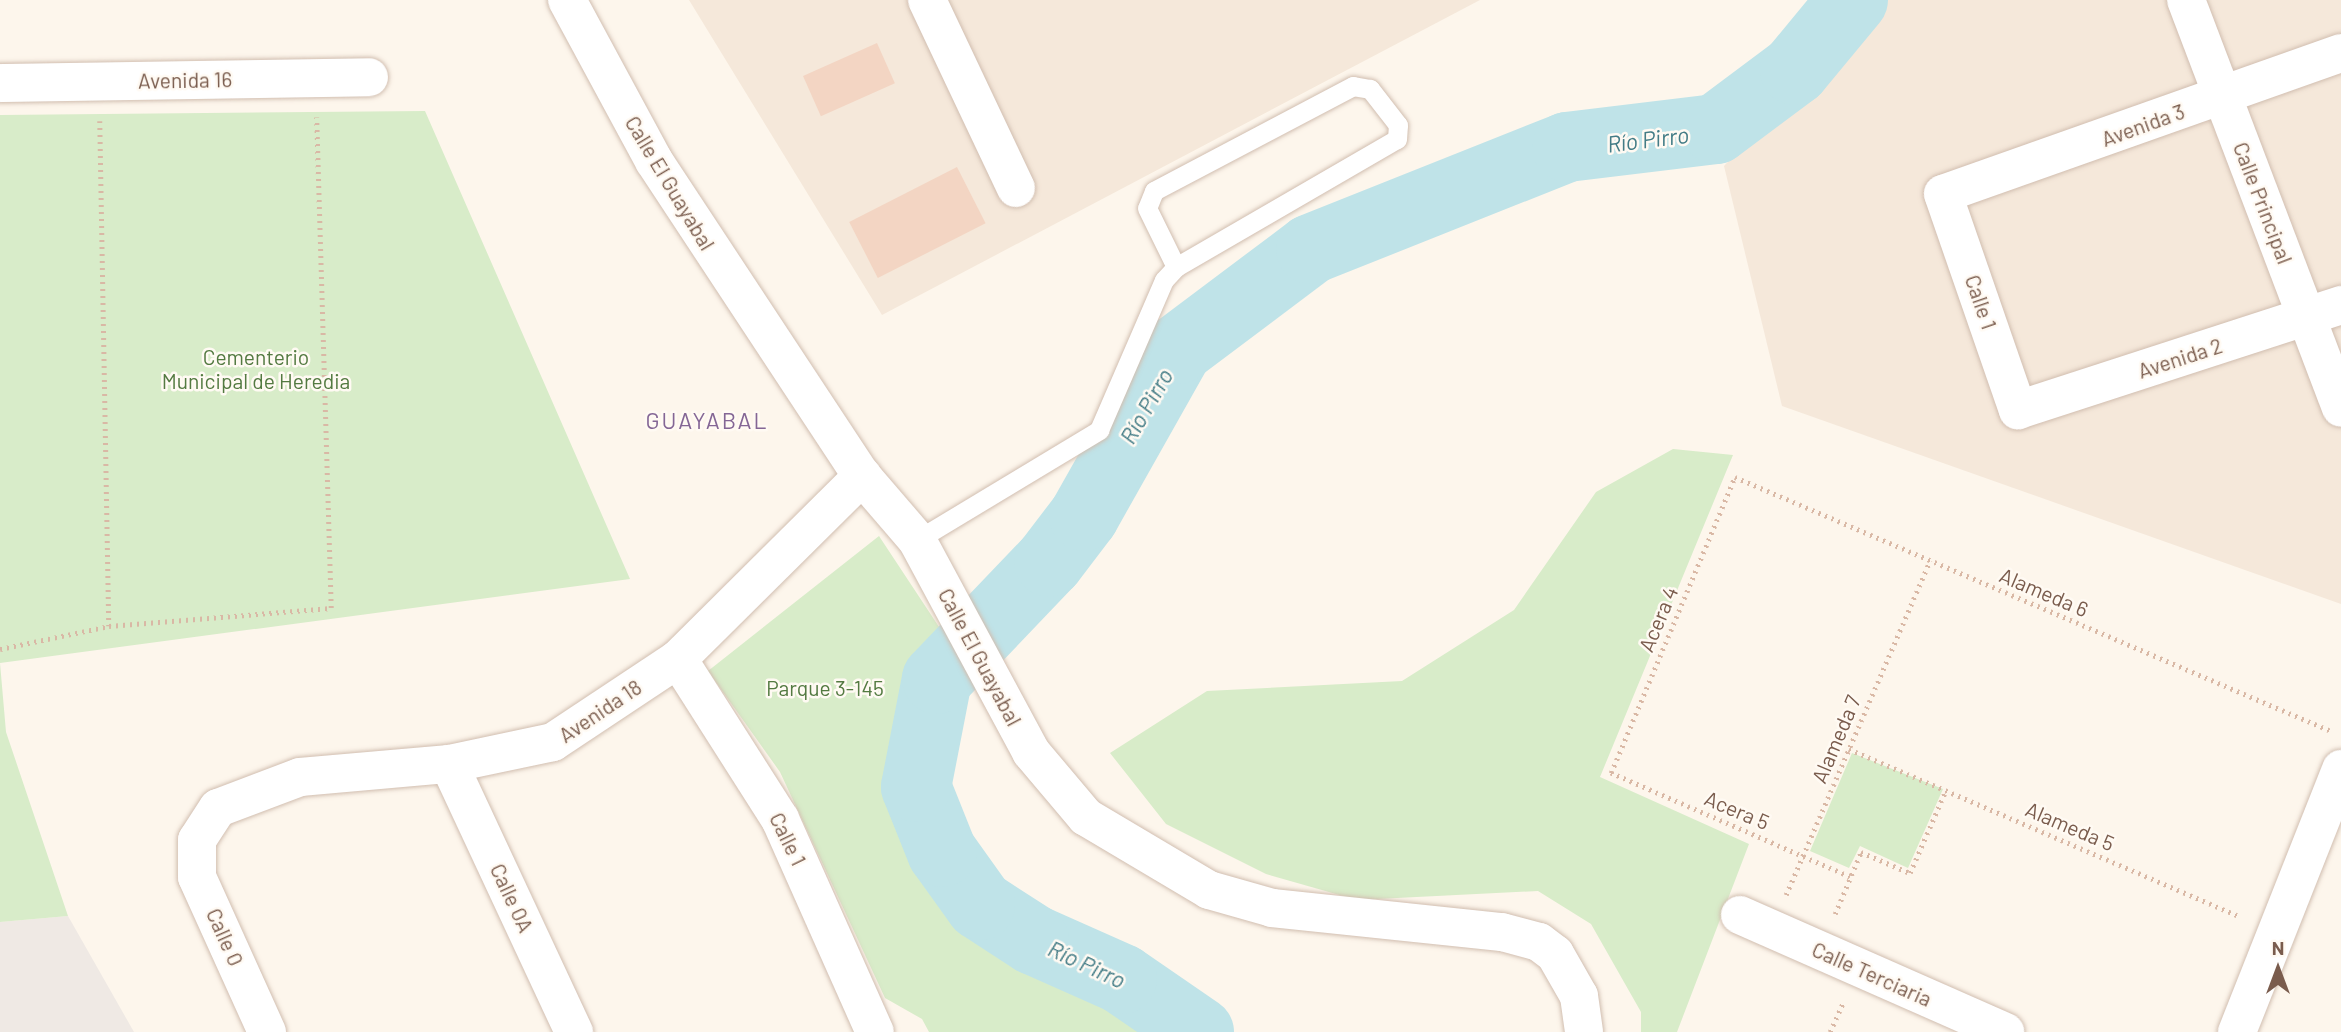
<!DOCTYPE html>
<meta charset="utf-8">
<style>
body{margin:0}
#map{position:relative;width:2341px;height:1032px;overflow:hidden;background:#fdf6ec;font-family:Barlow,sans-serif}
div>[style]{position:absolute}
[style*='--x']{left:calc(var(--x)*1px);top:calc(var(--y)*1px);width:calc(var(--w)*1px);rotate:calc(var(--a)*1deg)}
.residential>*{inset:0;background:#f5e8da}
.industrial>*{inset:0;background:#efe9e4}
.green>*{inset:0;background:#d8ecc9}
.river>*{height:70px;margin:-35px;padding:0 35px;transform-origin:35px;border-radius:35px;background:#bfe3e8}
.building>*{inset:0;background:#f3d5c3;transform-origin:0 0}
.path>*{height:4.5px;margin-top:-2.25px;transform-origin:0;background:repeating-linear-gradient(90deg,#d9b8a5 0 2px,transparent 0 7px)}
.roads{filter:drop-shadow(0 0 2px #d1beb0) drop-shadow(0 0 2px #d1beb0)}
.service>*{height:19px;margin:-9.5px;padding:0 9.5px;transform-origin:9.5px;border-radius:9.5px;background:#fff}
.minor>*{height:38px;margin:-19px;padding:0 19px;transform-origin:19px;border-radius:19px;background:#fff}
span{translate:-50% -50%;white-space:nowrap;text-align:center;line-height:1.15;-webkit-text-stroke:5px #fffaf3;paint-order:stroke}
.street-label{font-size:21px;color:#7a5c4d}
.park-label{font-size:21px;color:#537a41}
.water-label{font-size:23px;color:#437c86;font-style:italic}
.neighbourhood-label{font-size:23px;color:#846695;letter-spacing:2px}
.north{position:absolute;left:2243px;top:934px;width:70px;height:70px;-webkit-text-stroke:5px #fffaf3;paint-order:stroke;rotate:0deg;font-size:19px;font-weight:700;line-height:28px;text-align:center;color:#7a5c4d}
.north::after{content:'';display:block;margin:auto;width:24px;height:32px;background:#7a5c4d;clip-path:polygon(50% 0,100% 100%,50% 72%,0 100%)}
</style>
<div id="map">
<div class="residential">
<div style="clip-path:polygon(689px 0,1480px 0,882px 315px)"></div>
<div style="clip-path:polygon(1880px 0,2341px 0,2341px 604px,1782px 406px,1724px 166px)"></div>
</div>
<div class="industrial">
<div style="clip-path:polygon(68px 916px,134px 1032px,0 1032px,0 922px)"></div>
</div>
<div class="green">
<div style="clip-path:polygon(425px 111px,630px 579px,0 663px,6px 732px,68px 916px,0 922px,0 115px)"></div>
<div style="clip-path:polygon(1673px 449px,1733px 455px,1600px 777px,1749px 844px,1677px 1032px,1641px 1032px,1641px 1012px,1591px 924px,1538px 891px,1357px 900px,1266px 874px,1166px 824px,1110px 753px,1207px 691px,1402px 681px,1514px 610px,1596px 492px)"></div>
<div style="clip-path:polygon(879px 536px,949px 642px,912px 697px,901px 756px,913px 822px,936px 885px,980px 931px,1147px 1032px,929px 1032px,922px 1019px,885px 998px,780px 772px,708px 671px)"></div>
<div style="clip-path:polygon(1852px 753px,1943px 789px,1908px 868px,1860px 846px,1849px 868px,1810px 851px)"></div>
</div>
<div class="river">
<div style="--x:1199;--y:1032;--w:93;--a:-145.5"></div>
<div style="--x:1122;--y:979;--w:96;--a:-156.1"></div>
<div style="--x:1034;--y:940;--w:64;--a:-147.1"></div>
<div style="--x:980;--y:905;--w:65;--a:-125.6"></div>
<div style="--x:942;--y:852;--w:70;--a:-111.8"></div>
<div style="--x:916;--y:787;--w:110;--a:-79"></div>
<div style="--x:937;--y:679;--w:162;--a:-46.3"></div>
<div style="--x:1049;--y:562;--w:58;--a:-52.7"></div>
<div style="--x:1084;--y:516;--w:192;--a:-60.6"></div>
<div style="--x:1178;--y:349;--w:166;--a:-36.9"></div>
<div style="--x:1311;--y:249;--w:276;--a:-21.7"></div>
<div style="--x:1567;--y:147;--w:150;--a:-6.9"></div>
<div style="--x:1716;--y:129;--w:99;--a:-36.8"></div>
<div style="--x:1795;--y:70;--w:91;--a:-50.4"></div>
</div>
<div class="building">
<div style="left:877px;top:43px;width:44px;height:81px;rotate:66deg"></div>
<div style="left:957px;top:167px;width:63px;height:121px;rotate:63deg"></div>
</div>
<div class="path">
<div style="--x:100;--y:121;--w:505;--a:88.98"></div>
<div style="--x:0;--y:649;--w:111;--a:-11.9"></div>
<div style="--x:109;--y:626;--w:223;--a:-4.6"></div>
<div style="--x:331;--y:608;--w:491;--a:-91.7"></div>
<div style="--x:1849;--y:749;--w:426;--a:23.2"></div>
<div style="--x:1850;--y:877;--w:261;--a:-156.5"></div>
<div style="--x:1611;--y:773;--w:321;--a:-67.3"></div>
<div style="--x:1735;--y:477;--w:648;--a:23.08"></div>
<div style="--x:1786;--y:895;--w:364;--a:-66.7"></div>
<div style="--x:1835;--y:914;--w:67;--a:-67.2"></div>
<div style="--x:1861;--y:852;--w:53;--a:23.2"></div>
<div style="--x:1910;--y:873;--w:90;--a:-66.6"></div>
<div style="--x:1830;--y:1032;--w:34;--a:-66"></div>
</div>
<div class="roads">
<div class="service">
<div style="--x:917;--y:540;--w:213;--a:-31.1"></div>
<div style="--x:1099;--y:430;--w:163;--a:-66.6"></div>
<div style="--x:1164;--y:280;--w:18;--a:-47"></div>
<div style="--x:1176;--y:267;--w:255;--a:-30.1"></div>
<div style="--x:1397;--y:139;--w:14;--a:-86"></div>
<div style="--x:1398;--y:125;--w:46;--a:-127.9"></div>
<div style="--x:1370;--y:89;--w:17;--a:-170"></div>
<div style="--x:1353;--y:86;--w:225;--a:152.2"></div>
<div style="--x:1154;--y:191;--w:18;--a:112"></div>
<div style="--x:1147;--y:208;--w:66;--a:63.8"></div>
</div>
<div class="minor">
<div style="--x:567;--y:0;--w:183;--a:61.6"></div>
<div style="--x:654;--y:161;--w:377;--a:56.6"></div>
<div style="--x:862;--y:476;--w:84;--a:49.3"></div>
<div style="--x:917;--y:540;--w:241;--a:61.7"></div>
<div style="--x:1031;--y:752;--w:85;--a:49.8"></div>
<div style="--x:1086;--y:817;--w:143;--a:30.7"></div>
<div style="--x:1209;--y:890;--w:66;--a:15.9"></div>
<div style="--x:1272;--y:908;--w:231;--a:6"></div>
<div style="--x:1502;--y:932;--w:38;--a:15"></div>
<div style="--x:1539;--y:942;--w:20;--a:37"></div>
<div style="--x:1555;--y:954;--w:48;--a:60.3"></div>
<div style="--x:1579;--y:996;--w:36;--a:82"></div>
<div style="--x:927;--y:0;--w:208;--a:64.7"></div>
<div style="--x:2186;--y:0;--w:436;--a:69.2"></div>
<div style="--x:2341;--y:53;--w:422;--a:160.5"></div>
<div style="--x:1943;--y:194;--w:229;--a:70.9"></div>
<div style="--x:2018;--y:410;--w:340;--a:-18"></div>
<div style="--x:0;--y:83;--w:369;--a:-0.9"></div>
<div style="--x:678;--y:659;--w:190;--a:57.5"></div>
<div style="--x:780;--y:819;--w:233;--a:66"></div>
<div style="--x:449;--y:764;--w:296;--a:65"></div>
<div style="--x:1740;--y:915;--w:290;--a:23.8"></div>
<div style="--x:267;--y:1032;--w:170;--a:-114.3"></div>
<div style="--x:197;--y:877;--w:37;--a:-90"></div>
<div style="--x:197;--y:840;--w:38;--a:-57"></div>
<div style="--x:218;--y:808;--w:88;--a:-20.7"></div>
<div style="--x:300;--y:777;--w:150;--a:-5"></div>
<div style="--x:449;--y:764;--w:106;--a:-11.9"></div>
<div style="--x:553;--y:742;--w:150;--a:-33.6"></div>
<div style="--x:678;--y:659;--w:260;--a:-44.8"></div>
<div style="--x:2237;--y:1032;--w:283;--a:-68.4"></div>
</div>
</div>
<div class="street-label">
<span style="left:185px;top:80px;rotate:-1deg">Avenida 16</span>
<span style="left:2143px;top:125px;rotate:-20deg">Avenida 3</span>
<span style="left:670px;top:183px;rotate:59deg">Calle El Guayabal</span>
<span style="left:2263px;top:203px;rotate:69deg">Calle Principal</span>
<span style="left:1981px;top:302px;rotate:71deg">Calle 1</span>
<span style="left:2180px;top:358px;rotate:-18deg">Avenida 2</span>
<span style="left:2044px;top:592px;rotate:23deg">Alameda 6</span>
<span style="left:1658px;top:619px;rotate:-67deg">Acera 4</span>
<span style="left:980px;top:657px;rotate:62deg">Calle El Guayabal</span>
<span style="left:600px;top:711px;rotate:-34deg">Avenida 18</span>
<span style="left:1836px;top:739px;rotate:-67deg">Alameda 7</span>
<span style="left:1737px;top:810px;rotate:23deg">Acera 5</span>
<span style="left:2070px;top:826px;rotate:23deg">Alameda 5</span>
<span style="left:788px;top:839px;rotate:64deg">Calle 1</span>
<span style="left:512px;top:898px;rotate:65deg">Calle 0A</span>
<span style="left:225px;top:937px;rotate:66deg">Calle 0</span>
<span style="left:1872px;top:974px;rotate:24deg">Calle Terciaria</span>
</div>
<div class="park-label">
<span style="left:256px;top:369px">Cementerio<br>Municipal de Heredia</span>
<span style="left:825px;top:688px">Parque 3-145</span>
</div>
<div class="water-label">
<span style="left:1648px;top:139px;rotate:-7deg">Río Pirro</span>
<span style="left:1146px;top:406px;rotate:-60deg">Río Pirro</span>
<span style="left:1087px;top:964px;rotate:25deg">Río Pirro</span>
</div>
<div class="neighbourhood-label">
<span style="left:707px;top:420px">GUAYABAL</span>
</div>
<div class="north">N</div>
</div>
